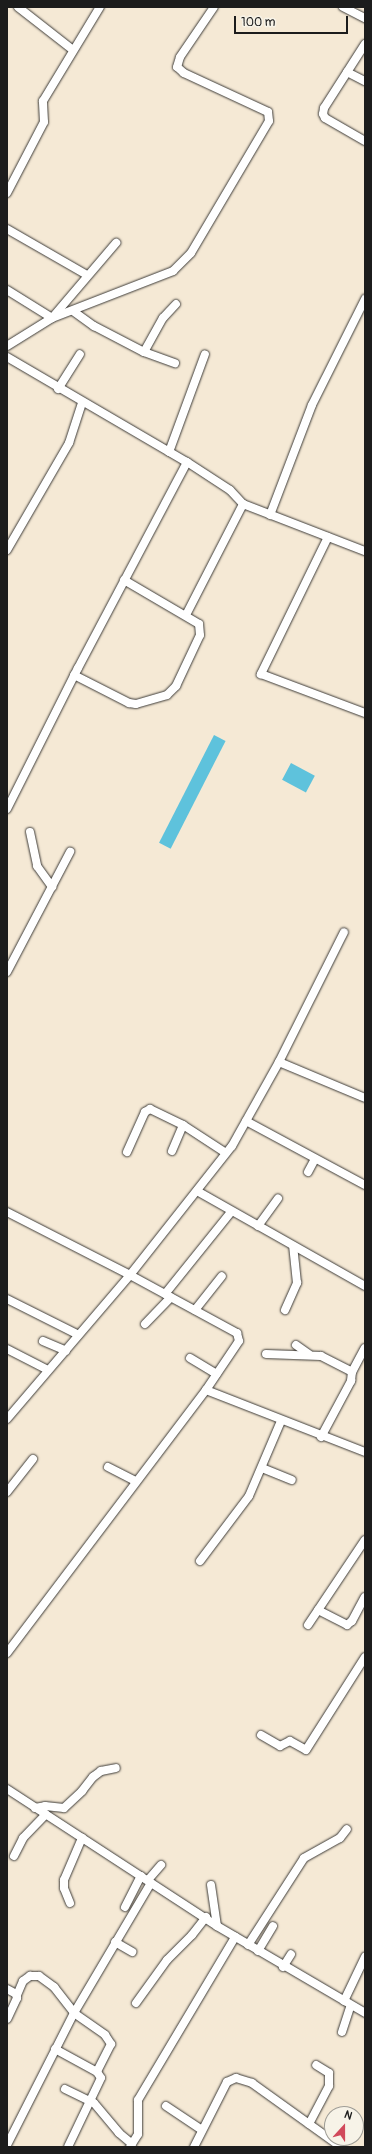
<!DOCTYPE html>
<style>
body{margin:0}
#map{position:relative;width:372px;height:2154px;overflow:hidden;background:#f5e9d5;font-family:Pangolin,sans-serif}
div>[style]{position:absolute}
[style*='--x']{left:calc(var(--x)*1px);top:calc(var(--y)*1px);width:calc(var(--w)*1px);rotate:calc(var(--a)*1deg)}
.water>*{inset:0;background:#5ec2dc;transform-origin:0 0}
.roads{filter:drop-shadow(0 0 1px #3d3b38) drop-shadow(0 0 1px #3d3b38)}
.minor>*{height:8px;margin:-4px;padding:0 4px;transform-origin:4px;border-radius:4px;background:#fff}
span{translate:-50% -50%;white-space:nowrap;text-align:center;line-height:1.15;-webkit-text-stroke:3.5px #f7f3e8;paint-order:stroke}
.frame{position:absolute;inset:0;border:8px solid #1c1c1c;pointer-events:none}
.north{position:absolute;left:324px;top:2106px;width:40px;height:40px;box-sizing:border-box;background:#f7f3e8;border:1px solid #9f9d96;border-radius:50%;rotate:21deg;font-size:11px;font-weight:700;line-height:16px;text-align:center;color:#1c1c1c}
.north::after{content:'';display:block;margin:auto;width:14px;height:18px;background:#d1495b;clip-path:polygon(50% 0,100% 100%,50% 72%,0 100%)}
.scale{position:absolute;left:234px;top:16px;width:114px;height:18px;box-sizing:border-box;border:2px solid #1c1c1c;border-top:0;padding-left:5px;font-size:12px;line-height:14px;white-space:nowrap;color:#1c1c1c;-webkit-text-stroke:3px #f7f3e8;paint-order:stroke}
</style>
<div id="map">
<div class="water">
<div style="left:214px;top:735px;width:13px;height:121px;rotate:27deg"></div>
<div style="left:291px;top:763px;width:27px;height:19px;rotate:28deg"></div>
</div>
<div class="roads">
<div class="minor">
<div style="--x:18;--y:7;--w:70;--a:38"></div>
<div style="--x:343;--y:7;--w:25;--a:27"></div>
<div style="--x:365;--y:44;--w:76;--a:122.6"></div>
<div style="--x:324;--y:108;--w:6;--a:99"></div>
<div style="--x:323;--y:114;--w:4;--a:63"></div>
<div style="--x:325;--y:118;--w:46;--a:29.9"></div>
<div style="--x:347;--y:72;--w:20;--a:27"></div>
<div style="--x:7;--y:193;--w:80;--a:-62.5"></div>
<div style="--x:44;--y:122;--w:21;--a:-93"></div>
<div style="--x:43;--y:101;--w:110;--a:-58.8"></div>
<div style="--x:7;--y:229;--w:92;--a:29.9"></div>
<div style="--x:7;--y:290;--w:53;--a:31.9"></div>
<div style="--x:52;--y:318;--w:130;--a:-21.2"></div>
<div style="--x:173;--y:271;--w:25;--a:-45"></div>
<div style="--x:191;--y:253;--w:153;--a:-59.4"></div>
<div style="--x:269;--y:121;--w:9;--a:-96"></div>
<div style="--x:268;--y:112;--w:93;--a:-155.1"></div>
<div style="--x:184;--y:73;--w:9;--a:-139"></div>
<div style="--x:177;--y:67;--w:10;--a:-73"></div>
<div style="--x:180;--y:57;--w:60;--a:-55.8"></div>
<div style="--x:73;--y:311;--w:26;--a:36"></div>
<div style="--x:94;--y:326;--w:56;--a:27.5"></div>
<div style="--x:144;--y:352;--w:33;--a:20"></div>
<div style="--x:7;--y:346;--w:53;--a:-31.9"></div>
<div style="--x:52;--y:318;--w:99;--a:-49.5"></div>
<div style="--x:144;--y:352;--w:39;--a:-61"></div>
<div style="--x:163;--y:318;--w:19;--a:-47"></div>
<div style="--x:7;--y:357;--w:208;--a:30.3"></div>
<div style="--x:187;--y:462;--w:51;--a:33.1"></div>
<div style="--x:230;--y:490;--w:19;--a:47"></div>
<div style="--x:243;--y:504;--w:131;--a:21.1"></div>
<div style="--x:58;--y:389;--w:41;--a:-57.8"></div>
<div style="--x:169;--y:452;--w:104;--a:-69.8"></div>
<div style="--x:270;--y:515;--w:118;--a:-69.1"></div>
<div style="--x:312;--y:405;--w:119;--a:-63.4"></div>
<div style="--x:328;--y:537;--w:153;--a:116.1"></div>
<div style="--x:261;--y:674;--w:111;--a:20.6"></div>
<div style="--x:7;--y:550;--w:124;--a:-59.9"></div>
<div style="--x:69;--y:443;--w:42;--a:-72"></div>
<div style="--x:186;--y:615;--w:125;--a:-62.8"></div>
<div style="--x:74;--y:675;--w:62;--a:27"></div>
<div style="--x:129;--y:703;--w:7;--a:8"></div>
<div style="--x:136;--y:704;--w:32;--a:-16"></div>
<div style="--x:167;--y:695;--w:13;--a:-45"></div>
<div style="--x:176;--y:686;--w:56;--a:-64.8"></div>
<div style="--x:200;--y:635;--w:11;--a:-95"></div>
<div style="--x:199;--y:624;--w:87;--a:-149.6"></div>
<div style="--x:7;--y:809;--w:158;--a:-63.3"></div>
<div style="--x:78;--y:668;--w:233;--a:-62.1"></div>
<div style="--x:30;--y:832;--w:35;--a:78"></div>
<div style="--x:37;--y:866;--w:26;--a:54"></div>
<div style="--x:7;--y:972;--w:136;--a:-62.3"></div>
<div style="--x:279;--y:1062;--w:93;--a:22.7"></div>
<div style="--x:246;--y:1121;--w:135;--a:28.3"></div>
<div style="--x:172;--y:1151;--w:28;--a:-67"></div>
<div style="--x:127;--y:1152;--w:44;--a:-65.8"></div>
<div style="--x:145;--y:1112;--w:6;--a:-31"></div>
<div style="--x:150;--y:1109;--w:37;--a:26"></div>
<div style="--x:183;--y:1125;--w:51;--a:33.1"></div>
<div style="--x:308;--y:1172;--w:15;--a:-62"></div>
<div style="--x:197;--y:1191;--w:193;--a:29.5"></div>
<div style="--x:7;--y:1212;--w:138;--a:27.1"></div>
<div style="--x:130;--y:1275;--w:122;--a:28.5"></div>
<div style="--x:237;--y:1333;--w:8;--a:76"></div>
<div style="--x:239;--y:1341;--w:59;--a:124"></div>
<div style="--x:206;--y:1390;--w:171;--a:21.3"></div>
<div style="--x:258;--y:1226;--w:34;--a:-54"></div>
<div style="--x:165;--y:1294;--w:105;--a:-51.2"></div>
<div style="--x:7;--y:1299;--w:80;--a:26.6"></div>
<div style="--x:195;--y:1310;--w:43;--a:-51.5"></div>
<div style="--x:285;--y:1310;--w:30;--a:-66"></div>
<div style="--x:297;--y:1283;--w:37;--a:-96"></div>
<div style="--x:145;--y:1324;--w:37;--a:-46"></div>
<div style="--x:43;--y:1341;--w:25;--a:23"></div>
<div style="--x:296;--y:1345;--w:16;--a:35"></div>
<div style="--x:7;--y:1349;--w:46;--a:27.1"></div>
<div style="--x:266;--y:1354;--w:55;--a:2.1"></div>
<div style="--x:321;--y:1356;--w:35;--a:27"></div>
<div style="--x:190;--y:1358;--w:31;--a:31"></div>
<div style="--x:7;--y:1419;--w:189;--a:-49.5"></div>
<div style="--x:130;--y:1275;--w:164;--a:-51.7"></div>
<div style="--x:232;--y:1146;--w:96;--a:-60.8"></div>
<div style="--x:279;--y:1062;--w:145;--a:-63.4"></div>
<div style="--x:321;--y:1437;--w:64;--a:-61.8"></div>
<div style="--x:351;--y:1381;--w:9;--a:-84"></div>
<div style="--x:352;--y:1372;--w:27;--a:-62"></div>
<div style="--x:108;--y:1467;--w:31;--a:27"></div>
<div style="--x:262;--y:1468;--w:32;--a:22"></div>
<div style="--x:7;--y:1492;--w:42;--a:-51.8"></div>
<div style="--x:200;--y:1561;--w:81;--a:-53"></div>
<div style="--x:249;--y:1496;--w:82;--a:-66.9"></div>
<div style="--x:318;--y:1610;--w:33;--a:27"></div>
<div style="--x:347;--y:1625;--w:6;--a:-39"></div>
<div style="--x:352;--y:1621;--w:27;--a:-62"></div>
<div style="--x:308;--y:1625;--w:102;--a:-56.2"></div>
<div style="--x:7;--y:1653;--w:330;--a:-52.9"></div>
<div style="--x:261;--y:1735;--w:22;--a:30"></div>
<div style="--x:280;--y:1746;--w:11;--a:-27"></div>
<div style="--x:290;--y:1741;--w:18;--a:29"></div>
<div style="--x:306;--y:1750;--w:110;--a:-57.6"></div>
<div style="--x:7;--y:1789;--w:251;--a:33.1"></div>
<div style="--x:217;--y:1926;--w:172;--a:30.4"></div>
<div style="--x:35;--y:1808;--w:10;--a:-11"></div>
<div style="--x:45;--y:1806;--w:19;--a:6"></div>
<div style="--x:64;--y:1808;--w:25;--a:-43"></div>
<div style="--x:82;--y:1791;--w:18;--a:-52"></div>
<div style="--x:93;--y:1777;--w:10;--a:-37"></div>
<div style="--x:101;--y:1771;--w:15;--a:-11"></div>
<div style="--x:14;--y:1856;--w:20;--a:-63"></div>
<div style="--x:23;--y:1838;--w:33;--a:-46"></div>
<div style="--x:148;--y:1880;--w:20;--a:-49"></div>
<div style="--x:211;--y:1885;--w:41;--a:81.7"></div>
<div style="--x:70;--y:1903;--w:16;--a:-112"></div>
<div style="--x:64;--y:1888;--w:8;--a:-90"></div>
<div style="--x:64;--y:1880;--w:46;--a:-66.8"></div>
<div style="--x:125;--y:1907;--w:35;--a:-63"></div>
<div style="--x:115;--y:1942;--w:20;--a:30"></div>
<div style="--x:248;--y:1945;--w:103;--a:-57.2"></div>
<div style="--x:304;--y:1858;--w:41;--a:-29.1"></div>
<div style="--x:340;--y:1838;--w:11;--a:-52"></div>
<div style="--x:258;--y:1951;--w:29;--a:-59"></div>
<div style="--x:283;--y:1967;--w:15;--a:-58"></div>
<div style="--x:7;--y:1989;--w:10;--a:29"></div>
<div style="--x:16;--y:1994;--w:4;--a:76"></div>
<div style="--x:17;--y:1998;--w:23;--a:115"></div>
<div style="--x:17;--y:1995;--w:15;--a:-67"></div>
<div style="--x:23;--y:1981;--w:9;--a:-36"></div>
<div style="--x:30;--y:1976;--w:9;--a:0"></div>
<div style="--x:39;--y:1976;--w:19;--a:36"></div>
<div style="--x:54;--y:1987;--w:33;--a:52"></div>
<div style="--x:74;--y:2013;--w:38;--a:35"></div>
<div style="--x:105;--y:2035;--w:11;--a:56"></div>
<div style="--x:111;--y:2044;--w:31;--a:117"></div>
<div style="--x:344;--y:2001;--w:49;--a:-64.5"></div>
<div style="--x:136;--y:2003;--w:53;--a:-54.2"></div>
<div style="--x:167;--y:1960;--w:35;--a:-45"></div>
<div style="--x:192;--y:1935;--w:23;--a:-52"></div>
<div style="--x:342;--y:2032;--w:28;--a:-72"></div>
<div style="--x:55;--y:2049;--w:48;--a:28.7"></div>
<div style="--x:97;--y:2072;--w:7;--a:56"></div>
<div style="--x:101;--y:2078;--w:76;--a:115.6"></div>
<div style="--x:65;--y:2089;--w:32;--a:26"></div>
<div style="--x:94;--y:2103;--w:39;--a:50"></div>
<div style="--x:119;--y:2133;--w:17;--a:40"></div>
<div style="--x:166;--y:2106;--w:43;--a:33.7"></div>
<div style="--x:309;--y:2124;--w:43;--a:-62.2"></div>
<div style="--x:329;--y:2086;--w:13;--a:-90"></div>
<div style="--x:329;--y:2073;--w:15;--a:-148"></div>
<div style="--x:7;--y:2145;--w:148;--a:-63.1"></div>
<div style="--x:74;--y:2013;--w:151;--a:-59.4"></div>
<div style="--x:130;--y:2147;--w:15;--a:-58"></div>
<div style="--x:138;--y:2134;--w:34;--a:-90"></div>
<div style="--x:138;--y:2100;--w:190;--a:-59.2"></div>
<div style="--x:194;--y:2147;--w:73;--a:-63.1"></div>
<div style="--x:227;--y:2082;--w:10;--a:-24"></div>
<div style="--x:236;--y:2078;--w:17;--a:17"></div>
<div style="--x:252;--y:2083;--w:110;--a:35.7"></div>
</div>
</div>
<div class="frame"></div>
<div class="north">N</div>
<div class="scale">100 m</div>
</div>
